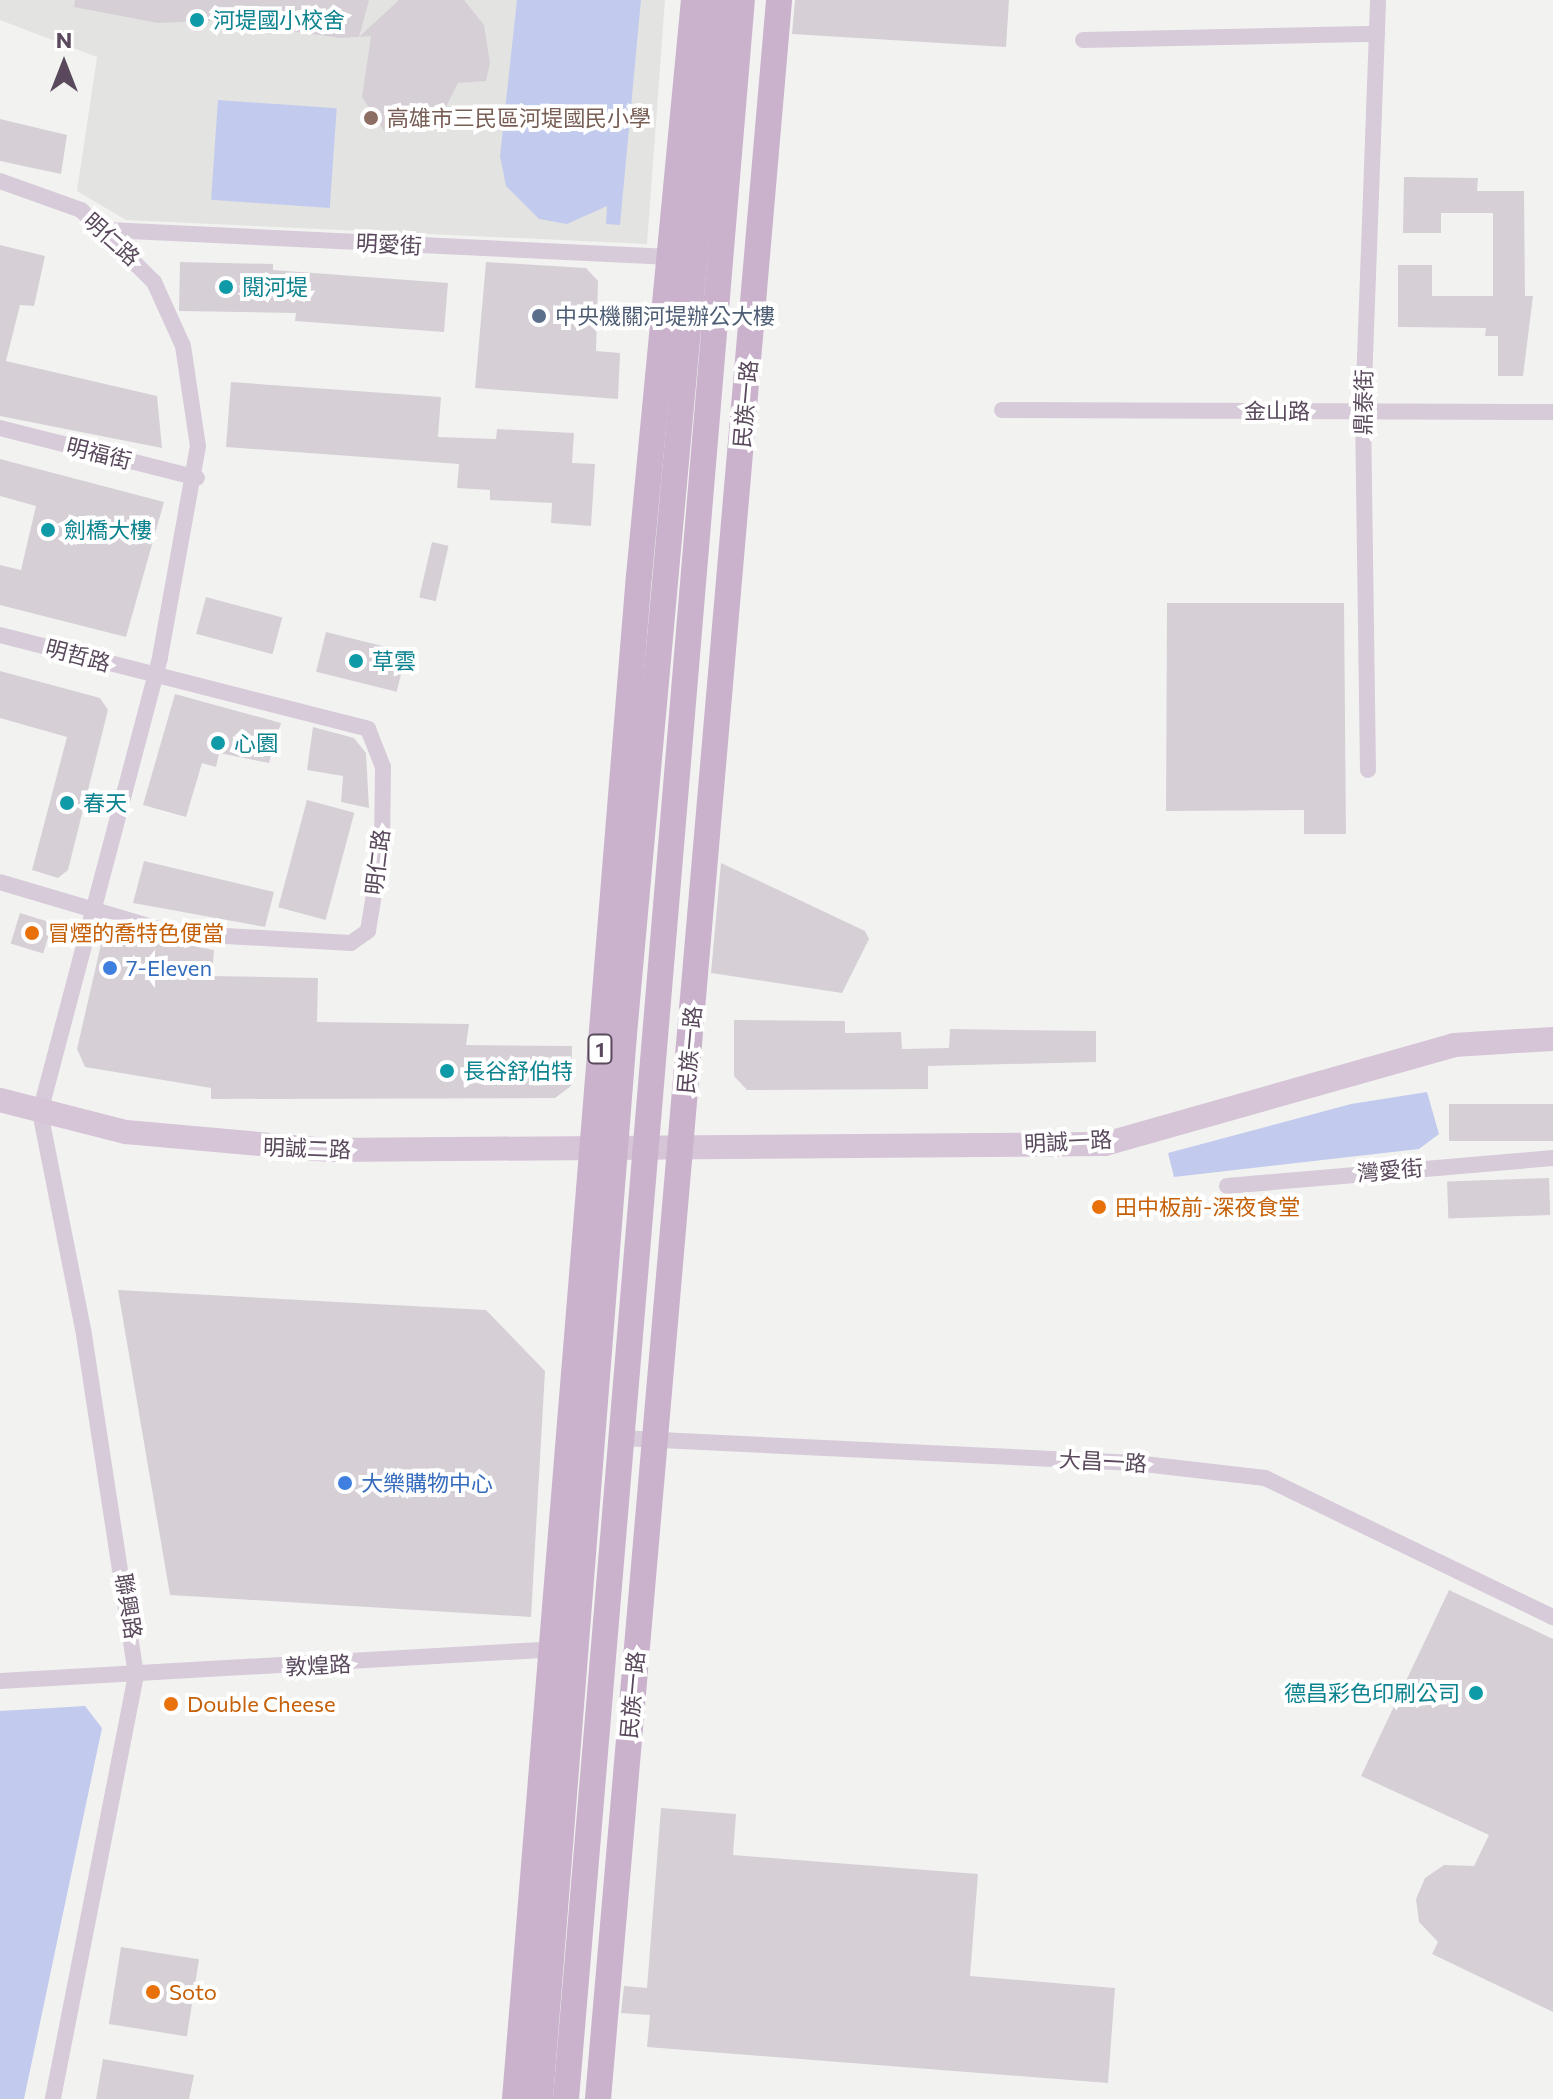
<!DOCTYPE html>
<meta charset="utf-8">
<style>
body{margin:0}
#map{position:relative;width:1553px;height:2099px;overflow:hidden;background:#f2f3f0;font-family:Commissioner,"Noto Sans TC",sans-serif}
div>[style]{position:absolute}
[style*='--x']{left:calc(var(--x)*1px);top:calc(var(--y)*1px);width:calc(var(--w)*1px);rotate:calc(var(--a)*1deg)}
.education>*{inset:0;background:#e3e3e2}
.green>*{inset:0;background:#c2cbed;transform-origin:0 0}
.building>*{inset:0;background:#d6d0d6;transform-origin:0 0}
.street>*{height:16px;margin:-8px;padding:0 8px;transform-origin:8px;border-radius:8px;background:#d7cbd9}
.secondary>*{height:24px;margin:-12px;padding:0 12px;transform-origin:12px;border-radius:12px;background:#d6c4d7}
.primary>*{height:26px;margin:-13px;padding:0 13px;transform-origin:13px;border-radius:13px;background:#cab2cd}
.dots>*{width:22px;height:22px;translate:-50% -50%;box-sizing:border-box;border:4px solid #fff;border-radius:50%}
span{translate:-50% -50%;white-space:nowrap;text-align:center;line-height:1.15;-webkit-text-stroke:8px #fff;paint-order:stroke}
.shield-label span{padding:2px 6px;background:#fff;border:2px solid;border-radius:6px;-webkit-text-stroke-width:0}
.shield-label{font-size:20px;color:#5a495d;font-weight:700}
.culture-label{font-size:22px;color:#0d838f}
.left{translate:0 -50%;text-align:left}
.right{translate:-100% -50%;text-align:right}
.education-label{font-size:22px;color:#785e54}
.street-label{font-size:22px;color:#5a495d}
.service-label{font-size:22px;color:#4e5e75}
.food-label{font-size:22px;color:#c56008}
.shop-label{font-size:22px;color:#366cbe}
.north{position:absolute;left:24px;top:24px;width:80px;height:80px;-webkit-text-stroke:6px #fff;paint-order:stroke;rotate:0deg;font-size:22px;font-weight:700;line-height:32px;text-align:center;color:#5a495d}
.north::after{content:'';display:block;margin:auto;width:28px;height:36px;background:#5a495d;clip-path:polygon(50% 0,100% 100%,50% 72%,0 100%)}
</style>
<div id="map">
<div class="education">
<div style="clip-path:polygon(0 0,665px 0,647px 244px,126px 220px,77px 191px,97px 57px,0 20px)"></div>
</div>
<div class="green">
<div style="clip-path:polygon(517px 0,641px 0,620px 225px,606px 224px,607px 206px,567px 224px,539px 219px,506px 186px,500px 156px)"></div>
<div style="left:218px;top:100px;width:119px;height:100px;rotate:4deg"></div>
<div style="clip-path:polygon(1427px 1092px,1439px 1134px,1419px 1149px,1174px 1177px,1168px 1153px,1351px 1104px)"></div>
<div style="clip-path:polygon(85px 1706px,102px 1728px,24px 2099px,0 2099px,0 1711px)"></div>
</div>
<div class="building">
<div style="clip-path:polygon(75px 0,369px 0,359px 37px,399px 0,464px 0,484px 25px,490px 63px,486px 81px,458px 83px,446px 107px,417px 129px,384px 131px,362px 97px,371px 36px,340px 38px,290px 31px,267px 18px,158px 23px,74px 7px)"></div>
<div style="clip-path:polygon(795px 0,1009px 0,1006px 47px,792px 34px)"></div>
<div style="clip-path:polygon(0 119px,67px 135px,61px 174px,0 161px)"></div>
<div style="clip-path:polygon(1404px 177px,1478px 178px,1477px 191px,1524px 191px,1525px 296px,1533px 296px,1523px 376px,1498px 376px,1498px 336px,1485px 336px,1486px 328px,1398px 327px,1398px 265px,1432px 265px,1432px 296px,1493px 296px,1493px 213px,1441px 213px,1441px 233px,1403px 233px)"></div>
<div style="clip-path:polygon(0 245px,45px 256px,34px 306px,20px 305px,6px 361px,157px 396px,162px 448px,0 416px)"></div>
<div style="clip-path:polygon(180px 262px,273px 264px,273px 270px,448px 283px,444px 332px,295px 321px,296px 313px,179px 311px)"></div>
<div style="clip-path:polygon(486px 262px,586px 268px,598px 281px,596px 351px,620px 353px,618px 399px,475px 388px)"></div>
<div style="clip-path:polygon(231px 382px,441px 397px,438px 437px,496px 439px,497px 429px,574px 433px,572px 463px,595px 464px,591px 526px,551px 523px,552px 503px,490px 500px,490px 490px,457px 488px,459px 464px,226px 447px)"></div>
<div style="clip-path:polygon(0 459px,164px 502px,126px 637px,0 605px,0 565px,21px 570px,36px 506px,0 496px)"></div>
<div style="left:432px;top:542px;width:17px;height:57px;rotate:13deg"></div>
<div style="left:206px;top:597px;width:79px;height:38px;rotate:15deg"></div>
<div style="clip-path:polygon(1167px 603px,1344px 603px,1346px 834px,1304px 834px,1304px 810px,1166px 811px)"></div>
<div style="left:326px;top:632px;width:83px;height:41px;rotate:14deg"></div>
<div style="clip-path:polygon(0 671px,100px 698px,108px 710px,68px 870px,58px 878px,32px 870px,67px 737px,0 718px)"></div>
<div style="clip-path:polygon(175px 694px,281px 723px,269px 763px,219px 753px,216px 767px,202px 763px,186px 817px,143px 805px)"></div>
<div style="clip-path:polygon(313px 727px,354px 738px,366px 753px,369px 808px,341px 802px,343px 776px,307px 770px)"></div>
<div style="left:307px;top:800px;width:49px;height:111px;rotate:15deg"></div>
<div style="clip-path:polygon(144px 861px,274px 892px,265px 927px,133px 903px)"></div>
<div style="clip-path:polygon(721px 863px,865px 931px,869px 939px,842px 993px,711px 973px)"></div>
<div style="left:20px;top:913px;width:34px;height:32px;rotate:17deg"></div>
<div style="clip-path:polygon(118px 932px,214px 950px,212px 976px,318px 978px,317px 1022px,469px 1024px,466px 1045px,572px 1046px,571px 1086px,555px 1098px,211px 1099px,211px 1088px,85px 1067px,77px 1049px,102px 940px)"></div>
<div style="clip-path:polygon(734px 1020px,845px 1021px,845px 1033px,901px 1032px,902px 1049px,949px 1048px,950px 1029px,1096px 1031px,1096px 1062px,928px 1066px,928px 1089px,747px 1090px,734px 1076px)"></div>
<div style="left:1553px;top:1104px;width:37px;height:104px;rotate:90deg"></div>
<div style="left:1549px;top:1178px;width:37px;height:102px;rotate:88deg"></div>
<div style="clip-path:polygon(118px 1290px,486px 1310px,545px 1371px,531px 1617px,170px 1595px)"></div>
<div style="clip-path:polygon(1449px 1590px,1553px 1639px,1553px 2012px,1432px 1954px,1438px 1942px,1419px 1922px,1416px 1899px,1425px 1878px,1444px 1865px,1474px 1866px,1489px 1835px,1361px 1776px)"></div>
<div style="clip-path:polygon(661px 1808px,736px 1814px,733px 1855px,978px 1874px,970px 1976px,1115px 1988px,1108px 2083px,647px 2047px,650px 2015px,621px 2013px,624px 1986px,647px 1988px)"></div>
<div style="left:121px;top:1947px;width:79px;height:78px;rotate:9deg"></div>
<div style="clip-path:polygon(103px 2059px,194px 2075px,189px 2099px,96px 2099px)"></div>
</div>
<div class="street">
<div style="--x:1083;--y:40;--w:294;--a:-1.2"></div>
<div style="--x:0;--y:181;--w:86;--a:19.7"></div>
<div style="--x:81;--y:210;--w:103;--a:44.6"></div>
<div style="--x:154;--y:282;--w:70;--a:65.6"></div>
<div style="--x:183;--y:346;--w:101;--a:81.5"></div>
<div style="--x:198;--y:446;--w:215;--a:100.2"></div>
<div style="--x:160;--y:658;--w:470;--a:104.8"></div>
<div style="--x:40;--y:1112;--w:227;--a:78.8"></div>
<div style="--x:84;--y:1335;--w:344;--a:81.3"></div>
<div style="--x:136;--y:1675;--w:432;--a:101.1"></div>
<div style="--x:108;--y:230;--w:563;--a:2.75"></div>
<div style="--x:1002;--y:410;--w:551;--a:0.21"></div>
<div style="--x:0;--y:428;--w:203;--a:14.2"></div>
<div style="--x:0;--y:635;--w:380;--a:14.3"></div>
<div style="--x:368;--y:729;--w:41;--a:68.5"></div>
<div style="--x:383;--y:767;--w:79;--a:90.7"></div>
<div style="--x:382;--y:846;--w:86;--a:99.4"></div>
<div style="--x:368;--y:931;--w:21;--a:145"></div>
<div style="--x:351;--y:943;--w:179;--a:-176.8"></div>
<div style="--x:172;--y:933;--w:179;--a:-163.5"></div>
<div style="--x:1368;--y:770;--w:358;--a:-90.8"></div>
<div style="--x:1363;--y:412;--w:412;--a:-87.9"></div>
<div style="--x:1227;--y:1186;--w:327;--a:-4.9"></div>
<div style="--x:620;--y:1438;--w:516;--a:2.78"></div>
<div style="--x:1135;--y:1463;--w:131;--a:6.6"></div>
<div style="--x:1265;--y:1478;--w:320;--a:25.8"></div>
<div style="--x:0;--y:1681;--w:560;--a:-3.28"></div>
</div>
<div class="secondary">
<div style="--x:0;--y:1100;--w:130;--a:14.3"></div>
<div style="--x:126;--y:1132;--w:204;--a:5.1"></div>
<div style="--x:329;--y:1150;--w:776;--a:-0.44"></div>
<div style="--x:1105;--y:1144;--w:363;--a:-15.8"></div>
<div style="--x:1454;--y:1045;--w:99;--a:-3.5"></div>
</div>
<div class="primary">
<div style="--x:515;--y:2099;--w:1528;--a:-85.35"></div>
<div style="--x:639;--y:576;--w:579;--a:-84.55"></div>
<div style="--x:540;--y:2099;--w:1068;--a:-85.49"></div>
<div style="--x:624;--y:1034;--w:1038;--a:-84.81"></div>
<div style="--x:566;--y:2099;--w:2106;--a:-85.21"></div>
<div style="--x:598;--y:2099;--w:2107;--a:-85.07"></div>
</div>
<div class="dots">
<div style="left:197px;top:20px;background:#0f9aa8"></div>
<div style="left:371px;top:118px;background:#8d6e63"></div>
<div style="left:226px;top:287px;background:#0f9aa8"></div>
<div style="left:539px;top:316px;background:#5c6f8a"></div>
<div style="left:48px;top:530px;background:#0f9aa8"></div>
<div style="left:356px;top:661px;background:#0f9aa8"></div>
<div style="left:218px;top:743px;background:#0f9aa8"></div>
<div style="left:67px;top:803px;background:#0f9aa8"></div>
<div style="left:32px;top:933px;background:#e8710a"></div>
<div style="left:110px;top:968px;background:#3f7fe0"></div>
<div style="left:447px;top:1071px;background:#0f9aa8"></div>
<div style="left:1099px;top:1207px;background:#e8710a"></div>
<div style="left:345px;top:1483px;background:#3f7fe0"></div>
<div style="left:1476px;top:1693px;background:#0f9aa8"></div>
<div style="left:171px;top:1704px;background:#e8710a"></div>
<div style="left:153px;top:1992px;background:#e8710a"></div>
</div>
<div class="shield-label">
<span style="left:600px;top:1049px">1</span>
</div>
<div class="culture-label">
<span class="left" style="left:213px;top:20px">河堤國小校舍</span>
<span class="left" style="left:242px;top:287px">閱河堤</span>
<span class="left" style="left:64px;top:530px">劍橋大樓</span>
<span class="left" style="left:372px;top:661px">草雲</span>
<span class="left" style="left:234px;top:743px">心園</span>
<span class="left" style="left:83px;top:803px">春天</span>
<span class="left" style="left:463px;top:1071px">長谷舒伯特</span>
<span class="right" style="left:1460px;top:1693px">德昌彩色印刷公司</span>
</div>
<div class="education-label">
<span class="left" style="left:387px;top:118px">高雄市三民區河堤國民小學</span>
</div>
<div class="street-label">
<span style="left:112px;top:239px;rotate:42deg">明仁路</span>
<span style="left:389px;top:244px;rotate:3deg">明愛街</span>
<span style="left:1363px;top:402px;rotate:-89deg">鼎泰街</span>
<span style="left:745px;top:404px;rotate:-85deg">民族一路</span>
<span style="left:1277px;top:411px">金山路</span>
<span style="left:99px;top:453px;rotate:14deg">明福街</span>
<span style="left:78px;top:655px;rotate:15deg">明哲路</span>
<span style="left:377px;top:862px;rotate:-83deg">明仁路</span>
<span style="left:689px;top:1050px;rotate:-85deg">民族一路</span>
<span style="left:1068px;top:1141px;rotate:-3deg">明誠一路</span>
<span style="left:307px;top:1148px;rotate:2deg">明誠二路</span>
<span style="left:1390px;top:1170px;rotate:-5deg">灣愛街</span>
<span style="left:1103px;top:1461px;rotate:3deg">大昌一路</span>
<span style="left:129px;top:1606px;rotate:81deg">聯興路</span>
<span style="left:318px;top:1665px;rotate:-3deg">敦煌路</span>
<span style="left:632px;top:1695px;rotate:-85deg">民族一路</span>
</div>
<div class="service-label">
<span class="left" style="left:555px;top:316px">中央機關河堤辦公大樓</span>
</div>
<div class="food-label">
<span class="left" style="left:48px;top:933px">冒煙的喬特色便當</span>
<span class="left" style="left:1115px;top:1207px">田中板前-深夜食堂</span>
<span class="left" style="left:187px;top:1704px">Double Cheese</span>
<span class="left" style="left:169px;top:1992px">Soto</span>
</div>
<div class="shop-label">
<span class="left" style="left:126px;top:968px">7-Eleven</span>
<span class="left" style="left:361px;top:1483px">大樂購物中心</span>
</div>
<div class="north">N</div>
</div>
